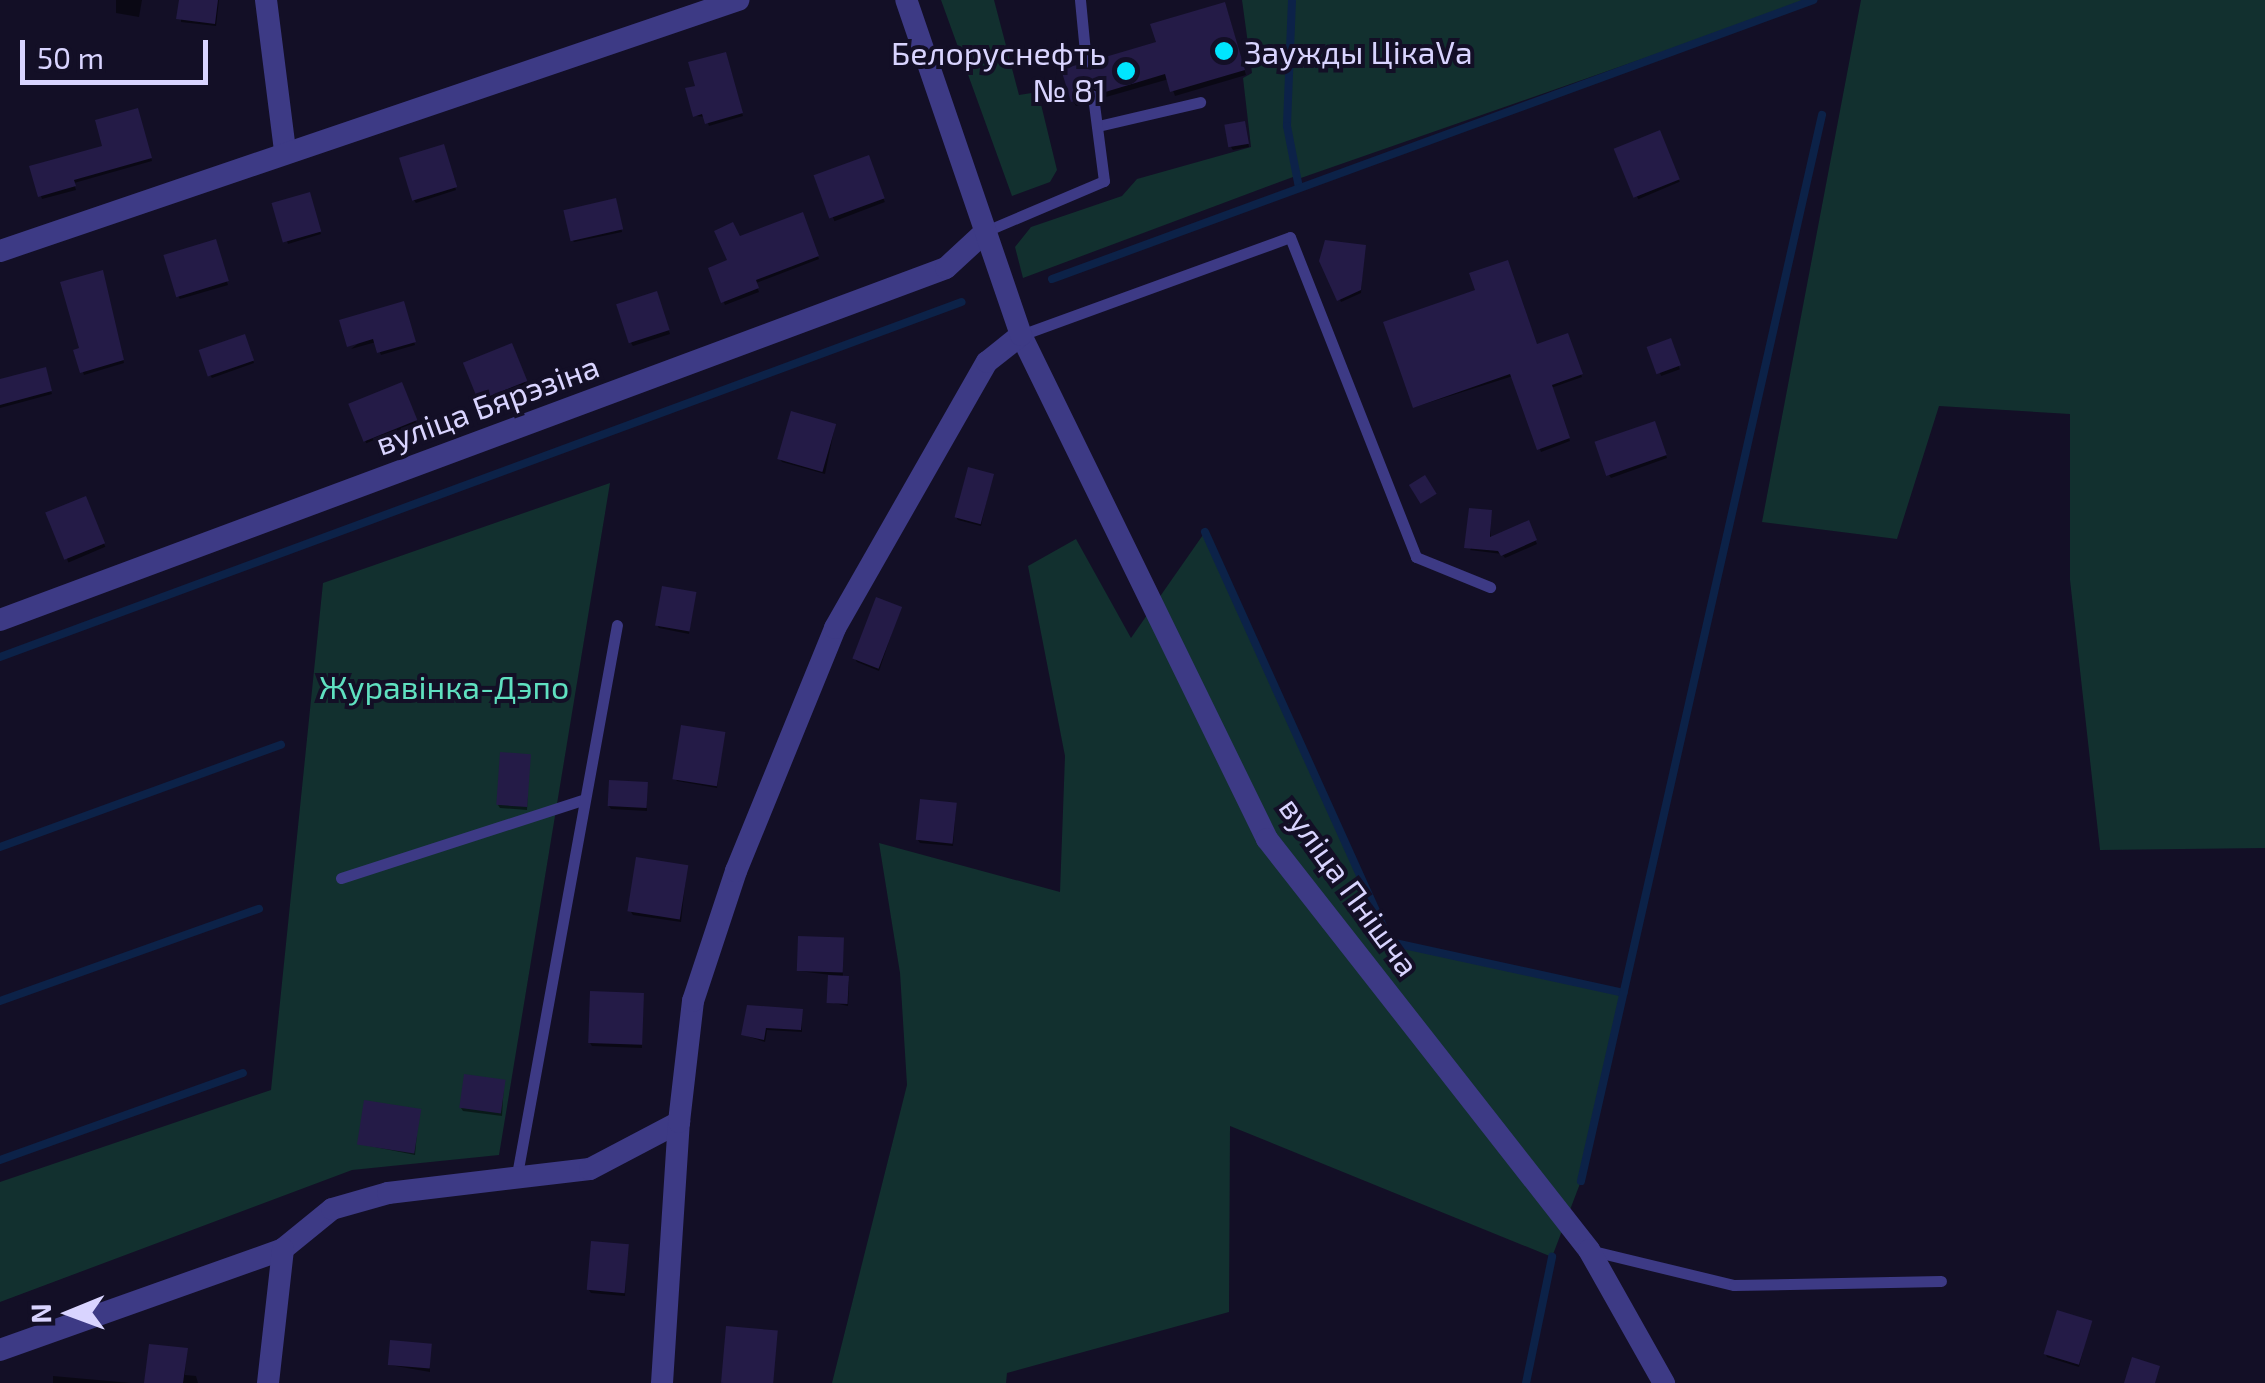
<!DOCTYPE html>
<meta charset="utf-8">
<style>
body{margin:0}
#map{position:relative;width:2265px;height:1383px;overflow:hidden;background:#130f26;font-family:"Exo 2",sans-serif}
div>[style]{position:absolute}
[style*='--x']{left:calc(var(--x)*1px);top:calc(var(--y)*1px);width:calc(var(--w)*1px);rotate:calc(var(--a)*1deg)}
.green>*{inset:0;background:#12302f}
.shadow>*{inset:0;background:#0007;transform-origin:0 0}
.stream>*{height:8px;margin:-4px;padding:0 4px;transform-origin:4px;border-radius:4px;background:#0c2248}
.building>*{inset:0;background:#241b47;transform-origin:0 0}
.service>*{height:11px;margin:-5.5px;padding:0 5.5px;transform-origin:5.5px;border-radius:5.5px;background:#3d3a85}
.minor>*{height:22px;margin:-11px;padding:0 11px;transform-origin:11px;border-radius:11px;background:#3d3a85}
.dots>*{width:28px;height:28px;translate:-50% -50%;box-sizing:border-box;border:5px solid #130f26;border-radius:50%}
span{translate:-50% -50%;white-space:nowrap;text-align:center;line-height:1.15;-webkit-text-stroke:8px #130f26;paint-order:stroke}
.poi-label{font-size:32px;color:#d9d4ff}
.left{translate:0 -50%;text-align:left}
.right{translate:-100% -50%;text-align:right}
.street-label{font-size:32px;color:#d9d4ff}
.park-label{font-size:32px;color:#5fe0c0}
.north{position:absolute;left:20px;top:1263px;width:100px;height:100px;-webkit-text-stroke:8px #130f26;paint-order:stroke;rotate:269deg;font-size:28px;font-weight:700;line-height:40px;text-align:center;color:#d9d4ff}
.north::after{content:'';display:block;margin:auto;width:35px;height:45px;background:#d9d4ff;clip-path:polygon(50% 0,100% 100%,50% 72%,0 100%)}
.scale{position:absolute;left:20px;top:40px;width:188px;height:45px;box-sizing:border-box;border:5px solid #d9d4ff;border-top:0;padding-left:12px;font-size:30px;line-height:35px;white-space:nowrap;color:#d9d4ff;-webkit-text-stroke:8px #130f26;paint-order:stroke}
</style>
<div id="map">
<div class="green">
<div style="clip-path:polygon(941px 0,994px 0,1019px 95px,1038px 92px,1057px 170px,1050px 182px,1012px 196px)"></div>
<div style="clip-path:polygon(1242px 0,1811px 0,1298px 179px,1293px 177px,1023px 278px,1015px 247px,1031px 227px,1122px 196px,1137px 179px,1251px 147px,1243px 78px,1252px 73px)"></div>
<div style="clip-path:polygon(1861px 0,2265px 0,2265px 848px,2100px 850px,2070px 580px,2070px 414px,1939px 406px,1897px 539px,1762px 522px)"></div>
<div style="clip-path:polygon(610px 483px,499px 1155px,352px 1170px,0 1302px,0 1182px,271px 1090px,323px 583px)"></div>
<div style="clip-path:polygon(1205px 532px,1390px 942px,1623px 993px,1581px 1181px,1552px 1257px,1230px 1126px,1229px 1312px,1007px 1373px,1006px 1383px,832px 1383px,907px 1085px,900px 973px,879px 843px,1060px 892px,1065px 756px,1028px 566px,1076px 539px,1131px 638px)"></div>
</div>
<div class="shadow">
<div style="clip-path:polygon(116px 0,142px 0,139px 17px,116px 13px)"></div>
<div style="clip-path:polygon(181px 0,219px 0,216px 26px,181px 22px)"></div>
<div style="clip-path:polygon(1227px 10px,1246px 75px,1175px 96px,1169px 79px,1106px 97px,1094px 90px,1086px 103px,1076px 106px,1073px 101px,1089px 74px)"></div>
<div style="clip-path:polygon(726px 58px,743px 116px,709px 126px,706px 117px,696px 116px,698px 87px)"></div>
<div style="clip-path:polygon(139px 114px,152px 161px,74px 183px,76px 190px,42px 199px,32px 168px,105px 147px)"></div>
<div style="clip-path:polygon(1245px 127px,1249px 147px,1233px 150px,1231px 147px)"></div>
<div style="left:1659px;top:133px;width:53px;height:45px;rotate:67deg"></div>
<div style="clip-path:polygon(444px 150px,456px 190px,416px 203px,414px 200px)"></div>
<div style="left:868px;top:158px;width:47px;height:54px;rotate:69deg"></div>
<div style="clip-path:polygon(310px 198px,321px 234px,288px 244px,287px 241px)"></div>
<div style="clip-path:polygon(616px 203px,622px 232px,574px 242px,572px 239px)"></div>
<div style="clip-path:polygon(802px 215px,819px 259px,756px 283px,759px 292px,725px 305px,711px 269px,730px 262px,739px 239px)"></div>
<div style="clip-path:polygon(216px 244px,228px 285px,180px 299px,178px 296px)"></div>
<div style="clip-path:polygon(1364px 248px,1361px 293px,1341px 302px,1322px 261px)"></div>
<div style="clip-path:polygon(103px 275px,124px 363px,84px 375px,83px 372px)"></div>
<div style="clip-path:polygon(657px 297px,670px 334px,633px 346px,631px 343px)"></div>
<div style="clip-path:polygon(405px 307px,415px 345px,381px 355px,376px 342px,351px 349px)"></div>
<div style="clip-path:polygon(1569px 339px,1582px 377px,1551px 388px,1570px 441px,1541px 452px,1513px 376px,1415px 407px,1537px 346px)"></div>
<div style="clip-path:polygon(246px 340px,254px 363px,212px 378px,210px 375px)"></div>
<div style="left:1670px;top:342px;width:29px;height:20px;rotate:70deg"></div>
<div style="left:511px;top:346px;width:42px;height:48px;rotate:68deg"></div>
<div style="clip-path:polygon(46px 373px,52px 394px,0 408px,0 382px)"></div>
<div style="left:401px;top:385px;width:41px;height:54px;rotate:68deg"></div>
<div style="clip-path:polygon(835px 426px,825px 474px,782px 462px,780px 459px)"></div>
<div style="clip-path:polygon(1655px 427px,1667px 458px,1611px 478px,1609px 475px)"></div>
<div style="clip-path:polygon(992px 476px,981px 526px,958px 520px,956px 517px)"></div>
<div style="left:85px;top:499px;width:52px;height:40px;rotate:67deg"></div>
<div style="clip-path:polygon(1491px 512px,1491px 539px,1528px 523px,1537px 544px,1505px 558px,1502px 554px,1470px 550px)"></div>
<div style="clip-path:polygon(694px 595px,689px 634px,659px 628px,657px 625px)"></div>
<div style="clip-path:polygon(900px 609px,879px 671px,857px 662px,855px 659px)"></div>
<div style="clip-path:polygon(723px 734px,717px 788px,677px 781px,675px 778px)"></div>
<div style="clip-path:polygon(529px 757px,527px 810px,500px 808px,498px 805px)"></div>
<div style="clip-path:polygon(647px 785px,647px 811px,611px 809px,609px 806px)"></div>
<div style="clip-path:polygon(956px 806px,953px 846px,920px 843px,918px 840px)"></div>
<div style="clip-path:polygon(687px 867px,681px 922px,633px 915px,631px 912px)"></div>
<div style="clip-path:polygon(842px 940px,843px 979px,849px 982px,848px 1006px,829px 1002px,831px 975px,799px 971px)"></div>
<div style="clip-path:polygon(642px 996px,642px 1048px,592px 1046px,590px 1043px)"></div>
<div style="clip-path:polygon(801px 1011px,802px 1032px,767px 1030px,765px 1042px,744px 1035px)"></div>
<div style="clip-path:polygon(504px 1083px,502px 1116px,463px 1111px,461px 1108px)"></div>
<div style="clip-path:polygon(419px 1111px,415px 1155px,360px 1144px)"></div>
<div style="clip-path:polygon(627px 1247px,625px 1296px,591px 1293px,589px 1290px)"></div>
<div style="clip-path:polygon(2090px 1323px,2079px 1367px,2047px 1357px,2046px 1354px)"></div>
<div style="clip-path:polygon(430px 1346px,430px 1372px,390px 1365px)"></div>
<div style="clip-path:polygon(186px 1350px,185px 1375px,196px 1376px,198px 1383px,147px 1383px)"></div>
<div style="clip-path:polygon(53px 1376px,131px 1383px,53px 1383px)"></div>
</div>
<div class="stream">
<div style="--x:1292;--y:0;--w:126;--a:92.3"></div>
<div style="--x:1287;--y:126;--w:63;--a:79"></div>
<div style="--x:1052;--y:279;--w:811;--a:-20.13"></div>
<div style="--x:1205;--y:532;--w:450;--a:65.7"></div>
<div style="--x:1390;--y:942;--w:239;--a:12.3"></div>
<div style="--x:0;--y:657;--w:1025;--a:-20.26"></div>
<div style="--x:0;--y:847;--w:299;--a:-20"></div>
<div style="--x:0;--y:1001;--w:275;--a:-19.6"></div>
<div style="--x:0;--y:1160;--w:258;--a:-19.7"></div>
<div style="--x:1581;--y:1181;--w:1093;--a:-77.26"></div>
<div style="--x:1526;--y:1383;--w:129;--a:-78.3"></div>
</div>
<div class="building">
<div style="clip-path:polygon(179px 0,218px 0,215px 24px,176px 19px)"></div>
<div style="clip-path:polygon(1225px 2px,1245px 70px,1170px 92px,1165px 74px,1102px 93px,1091px 87px,1084px 99px,1071px 102px,1061px 69px,1077px 65px,1091px 70px,1095px 60px,1156px 42px,1150px 24px)"></div>
<div style="clip-path:polygon(726px 52px,743px 113px,705px 124px,702px 114px,693px 117px,685px 88px,695px 86px,688px 62px)"></div>
<div style="clip-path:polygon(138px 108px,152px 158px,74px 180px,76px 186px,38px 197px,29px 166px,102px 146px,95px 120px)"></div>
<div style="left:1245px;top:121px;width:23px;height:21px;rotate:80deg"></div>
<div style="left:1660px;top:130px;width:53px;height:50px;rotate:68deg"></div>
<div style="left:444px;top:144px;width:45px;height:47px;rotate:73deg"></div>
<div style="left:869px;top:155px;width:46px;height:59px;rotate:70deg"></div>
<div style="left:310px;top:192px;width:41px;height:40px;rotate:74deg"></div>
<div style="left:616px;top:198px;width:32px;height:54px;rotate:77deg"></div>
<div style="clip-path:polygon(803px 212px,819px 256px,756px 280px,759px 288px,721px 303px,708px 268px,727px 260px,714px 231px,733px 222px,740px 236px)"></div>
<div style="left:216px;top:239px;width:44px;height:55px;rotate:73deg"></div>
<div style="clip-path:polygon(1325px 240px,1366px 245px,1361px 290px,1337px 301px,1319px 261px)"></div>
<div style="clip-path:polygon(1508px 260px,1537px 344px,1568px 333px,1583px 374px,1552px 385px,1570px 438px,1537px 450px,1510px 374px,1413px 408px,1383px 322px,1475px 290px,1469px 273px)"></div>
<div style="clip-path:polygon(103px 270px,124px 360px,80px 373px,73px 350px,79px 348px,60px 282px)"></div>
<div style="left:657px;top:291px;width:41px;height:43px;rotate:72deg"></div>
<div style="clip-path:polygon(404px 301px,416px 342px,377px 353px,373px 339px,347px 347px,339px 320px)"></div>
<div style="left:245px;top:334px;width:28px;height:49px;rotate:71deg"></div>
<div style="left:1671px;top:338px;width:29px;height:26px;rotate:70deg"></div>
<div style="left:512px;top:343px;width:41px;height:53px;rotate:68deg"></div>
<div style="clip-path:polygon(46px 367px,52px 391px,0 405px,0 379px)"></div>
<div style="left:402px;top:382px;width:41px;height:58px;rotate:68deg"></div>
<div style="left:791px;top:411px;width:47px;height:50px;rotate:16deg"></div>
<div style="left:1655px;top:421px;width:36px;height:64px;rotate:71deg"></div>
<div style="left:968px;top:467px;width:27px;height:52px;rotate:15deg"></div>
<div style="left:1425px;top:475px;width:22px;height:19px;rotate:58deg"></div>
<div style="left:86px;top:496px;width:51px;height:44px;rotate:68deg"></div>
<div style="clip-path:polygon(1469px 508px,1492px 510px,1490px 537px,1529px 520px,1537px 540px,1501px 556px,1498px 551px,1464px 548px)"></div>
<div style="left:662px;top:586px;width:35px;height:40px;rotate:10deg"></div>
<div style="left:876px;top:597px;width:28px;height:66px;rotate:21deg"></div>
<div style="left:681px;top:725px;width:45px;height:55px;rotate:9deg"></div>
<div style="left:500px;top:752px;width:31px;height:53px;rotate:4deg"></div>
<div style="left:609px;top:780px;width:39px;height:26px;rotate:3deg"></div>
<div style="left:920px;top:799px;width:37px;height:41px;rotate:6deg"></div>
<div style="left:636px;top:857px;width:53px;height:55px;rotate:9deg"></div>
<div style="left:798px;top:936px;width:46px;height:35px;rotate:2deg"></div>
<div style="left:828px;top:975px;width:21px;height:28px;rotate:3deg"></div>
<div style="left:590px;top:991px;width:54px;height:52px;rotate:2deg"></div>
<div style="clip-path:polygon(747px 1005px,803px 1009px,801px 1030px,766px 1028px,764px 1040px,741px 1035px)"></div>
<div style="left:464px;top:1074px;width:42px;height:34px;rotate:8deg"></div>
<div style="left:364px;top:1100px;width:58px;height:45px;rotate:9deg"></div>
<div style="left:591px;top:1241px;width:38px;height:49px;rotate:5deg"></div>
<div style="left:2057px;top:1310px;width:37px;height:46px;rotate:17deg"></div>
<div style="left:726px;top:1326px;width:52px;height:57px;rotate:5deg"></div>
<div style="left:390px;top:1340px;width:42px;height:25px;rotate:5deg"></div>
<div style="clip-path:polygon(149px 1344px,188px 1348px,183px 1383px,144px 1383px)"></div>
<div style="clip-path:polygon(2132px 1357px,2160px 1366px,2155px 1383px,2124px 1383px)"></div>
</div>
<div class="service">
<div style="--x:1080;--y:0;--w:62;--a:84.5"></div>
<div style="--x:1098;--y:126;--w:105;--a:-13.2"></div>
<div style="--x:986;--y:231;--w:128;--a:-23"></div>
<div style="--x:1104;--y:181;--w:86;--a:-97.4"></div>
<div style="--x:1021;--y:335;--w:286;--a:-20"></div>
<div style="--x:1290;--y:237;--w:344;--a:68.5"></div>
<div style="--x:1416;--y:557;--w:80;--a:22.1"></div>
<div style="--x:341;--y:878;--w:256;--a:-17.9"></div>
<div style="--x:516;--y:1180;--w:564;--a:-79.69"></div>
<div style="--x:1593;--y:1251;--w:145;--a:13.6"></div>
<div style="--x:1734;--y:1285;--w:207;--a:-1.1"></div>
</div>
<div class="minor">
<div style="--x:266;--y:0;--w:152;--a:82.8"></div>
<div style="--x:0;--y:251;--w:780;--a:-18.78"></div>
<div style="--x:1021;--y:335;--w:561;--a:63.98"></div>
<div style="--x:1267;--y:839;--w:522;--a:51.92"></div>
<div style="--x:1589;--y:1250;--w:153;--a:60.6"></div>
<div style="--x:0;--y:620;--w:1009;--a:-20.41"></div>
<div style="--x:946;--y:268;--w:54;--a:-42.8"></div>
<div style="--x:0;--y:1350;--w:300;--a:-19.6"></div>
<div style="--x:283;--y:1249;--w:63;--a:-39.2"></div>
<div style="--x:332;--y:1209;--w:58;--a:-15.9"></div>
<div style="--x:388;--y:1193;--w:203;--a:-6.8"></div>
<div style="--x:590;--y:1169;--w:101;--a:-27.8"></div>
<div style="--x:268;--y:1383;--w:135;--a:-83.6"></div>
<div style="--x:662;--y:1383;--w:262;--a:-86.3"></div>
<div style="--x:679;--y:1122;--w:122;--a:-83.4"></div>
<div style="--x:693;--y:1001;--w:137;--a:-71.7"></div>
<div style="--x:736;--y:871;--w:262;--a:-67.8"></div>
<div style="--x:835;--y:628;--w:306;--a:-60.3"></div>
<div style="--x:987;--y:362;--w:43;--a:-38.5"></div>
<div style="--x:1021;--y:335;--w:354;--a:-108.9"></div>
</div>
<div class="dots">
<div style="left:1224px;top:51px;background:#00e5ff"></div>
<div style="left:1126px;top:71px;background:#00e5ff"></div>
</div>
<div class="poi-label">
<span class="left" style="left:1244px;top:51px">Заужды ЦікаVа</span>
<span class="right" style="left:1106px;top:71px">Белоруснефть<br>№ 81</span>
</div>
<div class="street-label">
<span style="left:487px;top:404px;rotate:-20deg">вуліца Бярэзіна</span>
<span style="left:1350px;top:886px;rotate:54deg">вуліца Пнішча</span>
</div>
<div class="park-label">
<span style="left:444px;top:686px">Журавінка-Дэпо</span>
</div>
<div class="north">N</div>
<div class="scale">50 m</div>
</div>
